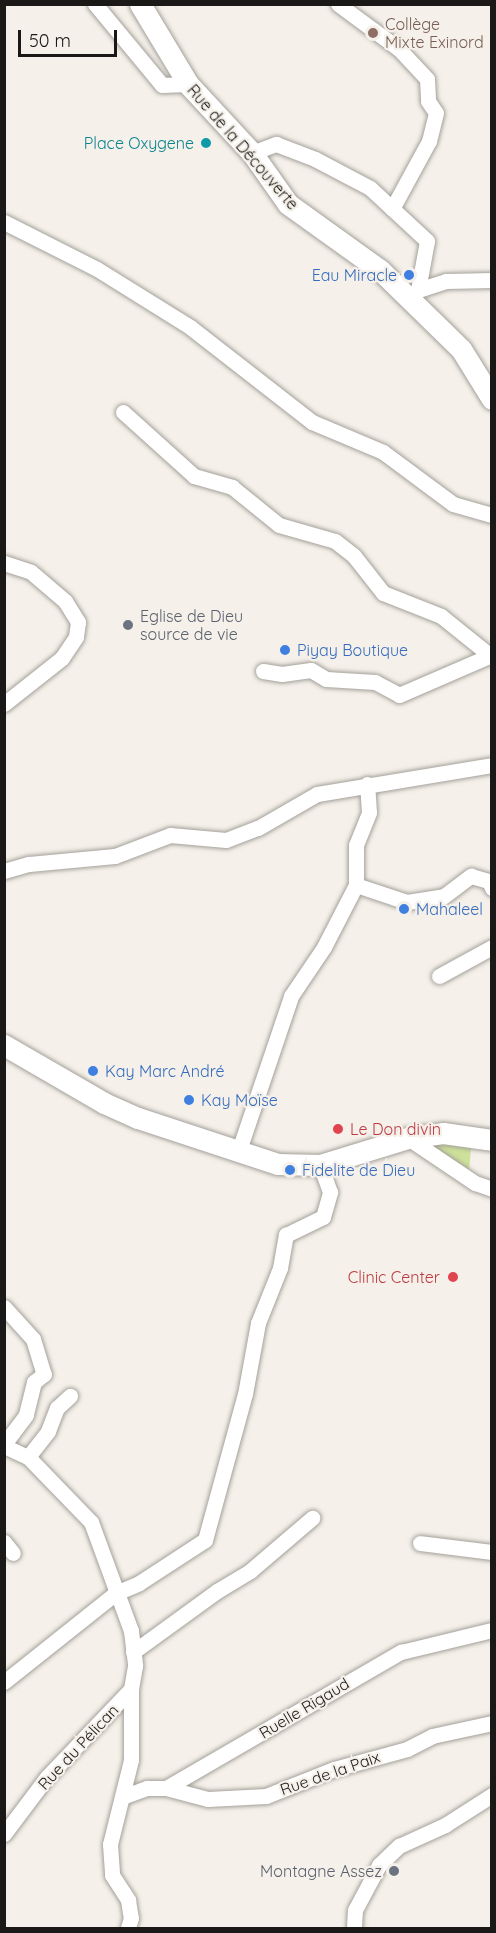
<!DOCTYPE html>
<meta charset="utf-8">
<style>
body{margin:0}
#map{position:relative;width:496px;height:1933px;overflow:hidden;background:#f5f1ea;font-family:Quicksand,sans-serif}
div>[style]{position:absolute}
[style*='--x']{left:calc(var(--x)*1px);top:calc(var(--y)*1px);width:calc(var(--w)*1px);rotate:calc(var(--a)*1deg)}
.green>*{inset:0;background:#cde19a}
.roads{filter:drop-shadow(0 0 2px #a4a09a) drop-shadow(0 0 2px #a4a09a)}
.street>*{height:15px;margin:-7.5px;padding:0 7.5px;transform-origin:7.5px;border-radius:7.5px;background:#fff}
.secondary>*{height:21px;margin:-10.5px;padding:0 10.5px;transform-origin:10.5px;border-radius:10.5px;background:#fff}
.dots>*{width:16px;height:16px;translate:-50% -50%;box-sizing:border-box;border:3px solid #f5f1ea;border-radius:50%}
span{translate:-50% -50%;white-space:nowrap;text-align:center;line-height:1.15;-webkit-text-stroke:4.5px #f5f1ea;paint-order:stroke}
.education-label{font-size:16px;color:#785e54}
.left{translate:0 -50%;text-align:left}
.culture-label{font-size:16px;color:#0d838f}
.right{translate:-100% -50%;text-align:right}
.street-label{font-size:16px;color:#1b1917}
.shop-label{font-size:16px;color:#366cbe}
.worship-label{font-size:16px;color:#5b616d}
.health-label{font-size:16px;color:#be3a42}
.frame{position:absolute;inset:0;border:6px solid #1b1917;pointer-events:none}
.scale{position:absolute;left:18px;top:30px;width:99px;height:27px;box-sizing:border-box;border:3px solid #1b1917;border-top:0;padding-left:8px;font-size:18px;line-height:21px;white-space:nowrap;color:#1b1917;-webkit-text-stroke:4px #f5f1ea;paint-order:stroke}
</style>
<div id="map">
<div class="green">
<div style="clip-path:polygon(437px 1138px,477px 1141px,471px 1149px,469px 1171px,429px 1147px)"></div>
</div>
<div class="roads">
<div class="street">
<div style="--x:95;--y:4;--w:105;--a:50.4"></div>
<div style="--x:162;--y:85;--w:26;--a:-2"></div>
<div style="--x:338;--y:4;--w:76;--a:36.4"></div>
<div style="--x:399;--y:49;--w:41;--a:47"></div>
<div style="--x:427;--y:79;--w:22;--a:87"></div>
<div style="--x:428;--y:101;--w:14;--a:56"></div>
<div style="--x:436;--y:113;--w:29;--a:104"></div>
<div style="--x:429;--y:141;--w:77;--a:118.6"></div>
<div style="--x:252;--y:153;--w:26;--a:-21"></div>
<div style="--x:276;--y:144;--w:42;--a:21"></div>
<div style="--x:315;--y:159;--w:62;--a:27.8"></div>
<div style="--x:370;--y:188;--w:78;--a:42.9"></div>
<div style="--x:427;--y:241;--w:50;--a:100.4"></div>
<div style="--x:4;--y:222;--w:104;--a:26.8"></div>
<div style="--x:97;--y:269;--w:110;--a:31.9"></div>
<div style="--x:190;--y:327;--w:155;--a:37.9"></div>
<div style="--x:312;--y:422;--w:77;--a:22.9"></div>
<div style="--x:383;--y:452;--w:87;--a:36.6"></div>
<div style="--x:453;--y:504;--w:41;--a:15.8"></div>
<div style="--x:414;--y:294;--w:6;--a:-45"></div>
<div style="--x:418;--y:290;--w:29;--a:-18"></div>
<div style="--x:446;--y:281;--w:46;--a:-1.2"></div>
<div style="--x:123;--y:412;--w:96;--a:42"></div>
<div style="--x:194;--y:476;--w:40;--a:16"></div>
<div style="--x:232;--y:487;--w:60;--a:39"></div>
<div style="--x:279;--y:525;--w:58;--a:15.9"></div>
<div style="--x:335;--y:541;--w:24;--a:38"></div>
<div style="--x:354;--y:556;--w:47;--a:51.9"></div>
<div style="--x:383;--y:593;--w:62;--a:21.6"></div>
<div style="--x:441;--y:616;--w:65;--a:38.8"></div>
<div style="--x:4;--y:563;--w:28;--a:18"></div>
<div style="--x:31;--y:572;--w:45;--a:40.5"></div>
<div style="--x:65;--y:601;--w:25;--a:58"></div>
<div style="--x:78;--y:622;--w:15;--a:98"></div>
<div style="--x:76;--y:637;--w:25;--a:124"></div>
<div style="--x:62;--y:658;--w:74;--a:141.6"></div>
<div style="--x:263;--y:671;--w:19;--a:9"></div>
<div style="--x:282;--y:674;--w:29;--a:-8"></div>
<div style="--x:311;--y:670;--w:17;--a:31"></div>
<div style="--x:326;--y:679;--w:49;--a:3.5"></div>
<div style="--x:375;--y:682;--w:27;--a:28"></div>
<div style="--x:399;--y:695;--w:96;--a:-23.4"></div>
<div style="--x:4;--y:871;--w:26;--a:-16"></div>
<div style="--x:29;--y:864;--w:86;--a:-5.3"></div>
<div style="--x:115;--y:856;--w:59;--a:-20.9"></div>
<div style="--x:170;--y:835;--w:56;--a:5.1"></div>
<div style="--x:226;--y:840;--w:34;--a:-21"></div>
<div style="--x:258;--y:828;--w:68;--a:-30"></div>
<div style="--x:317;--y:794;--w:177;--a:-9.4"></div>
<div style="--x:356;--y:885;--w:40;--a:-90"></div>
<div style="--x:356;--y:845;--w:35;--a:-68"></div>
<div style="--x:369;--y:812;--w:28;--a:-94"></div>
<div style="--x:439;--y:976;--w:60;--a:-28.7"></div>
<div style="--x:408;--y:1138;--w:81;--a:33.9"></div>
<div style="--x:475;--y:1183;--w:18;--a:19"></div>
<div style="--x:238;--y:1153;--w:166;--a:-71.3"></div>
<div style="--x:291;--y:996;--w:59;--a:-56"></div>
<div style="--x:324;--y:947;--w:70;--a:-62.7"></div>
<div style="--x:356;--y:885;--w:54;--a:18.4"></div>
<div style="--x:407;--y:902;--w:37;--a:-9"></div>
<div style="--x:444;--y:896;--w:34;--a:-37"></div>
<div style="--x:471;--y:876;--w:19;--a:16"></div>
<div style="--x:489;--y:881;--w:8;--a:67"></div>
<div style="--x:4;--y:1307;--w:43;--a:47.8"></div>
<div style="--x:33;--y:1339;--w:37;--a:73"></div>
<div style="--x:44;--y:1374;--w:13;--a:141"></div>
<div style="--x:34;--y:1382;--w:34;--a:104"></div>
<div style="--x:26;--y:1415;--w:36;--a:127"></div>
<div style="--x:4;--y:1446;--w:26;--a:25"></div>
<div style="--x:28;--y:1457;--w:91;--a:45.9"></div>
<div style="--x:91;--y:1522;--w:116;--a:69.8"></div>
<div style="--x:131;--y:1631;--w:35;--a:83"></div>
<div style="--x:135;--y:1666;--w:23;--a:100"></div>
<div style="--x:131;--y:1689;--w:71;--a:90"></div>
<div style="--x:131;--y:1760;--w:87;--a:104"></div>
<div style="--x:110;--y:1844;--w:31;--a:86"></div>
<div style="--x:112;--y:1875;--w:30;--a:57"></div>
<div style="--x:128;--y:1900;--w:18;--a:81"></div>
<div style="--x:131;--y:1918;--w:10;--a:107"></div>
<div style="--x:28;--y:1457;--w:33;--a:-52"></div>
<div style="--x:48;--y:1431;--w:25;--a:-69"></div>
<div style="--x:57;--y:1408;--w:18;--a:-43"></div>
<div style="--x:4;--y:1542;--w:14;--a:51"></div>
<div style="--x:420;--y:1543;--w:73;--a:7.1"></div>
<div style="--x:133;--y:1652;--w:104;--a:-36"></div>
<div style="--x:217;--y:1591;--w:39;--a:-31"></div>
<div style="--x:250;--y:1571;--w:82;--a:-40.5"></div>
<div style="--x:4;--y:1682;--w:143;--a:-38.5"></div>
<div style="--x:116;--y:1593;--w:25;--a:-23"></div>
<div style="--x:139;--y:1583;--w:79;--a:-33.1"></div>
<div style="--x:205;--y:1540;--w:151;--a:-74.7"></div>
<div style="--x:245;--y:1394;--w:72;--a:-79.6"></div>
<div style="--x:258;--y:1323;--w:59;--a:-68.2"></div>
<div style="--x:280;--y:1268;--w:34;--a:-80"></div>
<div style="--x:286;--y:1235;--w:41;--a:-25.9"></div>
<div style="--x:323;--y:1217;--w:26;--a:-74"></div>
<div style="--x:330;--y:1192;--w:29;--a:-110"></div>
<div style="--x:166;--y:1788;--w:43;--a:14.7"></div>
<div style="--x:208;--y:1799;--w:58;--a:-3"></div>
<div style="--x:266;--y:1796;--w:73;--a:-21.7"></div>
<div style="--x:334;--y:1769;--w:76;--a:-15.3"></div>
<div style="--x:407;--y:1749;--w:28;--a:-27"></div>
<div style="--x:432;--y:1736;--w:61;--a:-12.2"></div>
<div style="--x:122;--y:1797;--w:27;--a:-20"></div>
<div style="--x:147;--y:1788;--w:19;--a:0"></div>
<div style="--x:166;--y:1788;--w:272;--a:-30.1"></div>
<div style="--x:401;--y:1652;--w:94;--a:-13.6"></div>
<div style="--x:4;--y:1834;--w:71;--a:-53"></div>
<div style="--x:47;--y:1777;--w:122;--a:-46.3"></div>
<div style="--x:354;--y:1928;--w:18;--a:-87"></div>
<div style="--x:355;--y:1910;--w:51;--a:-61.9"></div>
<div style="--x:379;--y:1865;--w:28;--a:-44"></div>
<div style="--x:399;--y:1846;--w:51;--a:-24.5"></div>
<div style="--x:445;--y:1825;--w:56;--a:-32.6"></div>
</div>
<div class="secondary">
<div style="--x:140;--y:4;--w:93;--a:59"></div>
<div style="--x:188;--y:84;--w:94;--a:47.2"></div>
<div style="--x:252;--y:153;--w:62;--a:54.8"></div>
<div style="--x:288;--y:204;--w:113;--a:35.7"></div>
<div style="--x:380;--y:270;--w:113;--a:44.3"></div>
<div style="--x:461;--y:349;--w:59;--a:58.2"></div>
<div style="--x:4;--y:1045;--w:116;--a:30.1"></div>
<div style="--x:104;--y:1103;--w:37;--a:24"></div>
<div style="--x:138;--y:1118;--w:147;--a:18.2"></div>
<div style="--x:278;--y:1164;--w:42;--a:1.4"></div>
<div style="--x:320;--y:1165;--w:92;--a:-17.1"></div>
<div style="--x:408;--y:1138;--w:35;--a:-8"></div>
<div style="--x:443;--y:1133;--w:49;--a:8.1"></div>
</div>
</div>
<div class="dots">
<div style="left:373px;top:33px;background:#8d6e63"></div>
<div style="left:206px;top:143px;background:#0f9aa8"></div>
<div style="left:409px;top:275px;background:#3f7fe0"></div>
<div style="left:128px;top:625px;background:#6b7280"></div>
<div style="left:285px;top:650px;background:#3f7fe0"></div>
<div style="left:404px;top:909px;background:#3f7fe0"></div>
<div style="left:93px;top:1071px;background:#3f7fe0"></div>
<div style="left:189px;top:1100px;background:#3f7fe0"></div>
<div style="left:338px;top:1129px;background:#e0444e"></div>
<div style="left:290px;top:1170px;background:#3f7fe0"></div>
<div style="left:453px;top:1277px;background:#e0444e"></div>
<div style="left:394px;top:1871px;background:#6b7280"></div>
</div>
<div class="education-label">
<span class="left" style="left:385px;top:33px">Collège<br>Mixte Exinord</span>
</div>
<div class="culture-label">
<span class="right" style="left:194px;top:143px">Place Oxygene</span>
</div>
<div class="street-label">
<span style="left:243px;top:147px;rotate:49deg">Rue de la Découverte</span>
<span style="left:304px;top:1708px;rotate:-31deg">Ruelle Rigaud</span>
<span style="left:78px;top:1747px;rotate:-47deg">Rue du Pélican</span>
<span style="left:330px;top:1773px;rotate:-19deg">Rue de la Paix</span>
</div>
<div class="shop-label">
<span class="right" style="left:397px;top:275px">Eau Miracle</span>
<span class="left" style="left:297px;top:650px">Piyay Boutique</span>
<span class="left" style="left:416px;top:909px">Mahaleel</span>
<span class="left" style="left:105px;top:1071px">Kay Marc André</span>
<span class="left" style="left:201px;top:1100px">Kay Moïse</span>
<span class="left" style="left:302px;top:1170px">Fidelite de Dieu</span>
</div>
<div class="worship-label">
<span class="left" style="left:140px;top:625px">Eglise de Dieu<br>source de vie</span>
<span class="right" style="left:382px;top:1871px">Montagne Assez</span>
</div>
<div class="health-label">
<span class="left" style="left:350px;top:1129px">Le Don divin</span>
<span class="right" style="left:440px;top:1277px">Clinic Center</span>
</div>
<div class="frame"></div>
<div class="scale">50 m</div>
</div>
